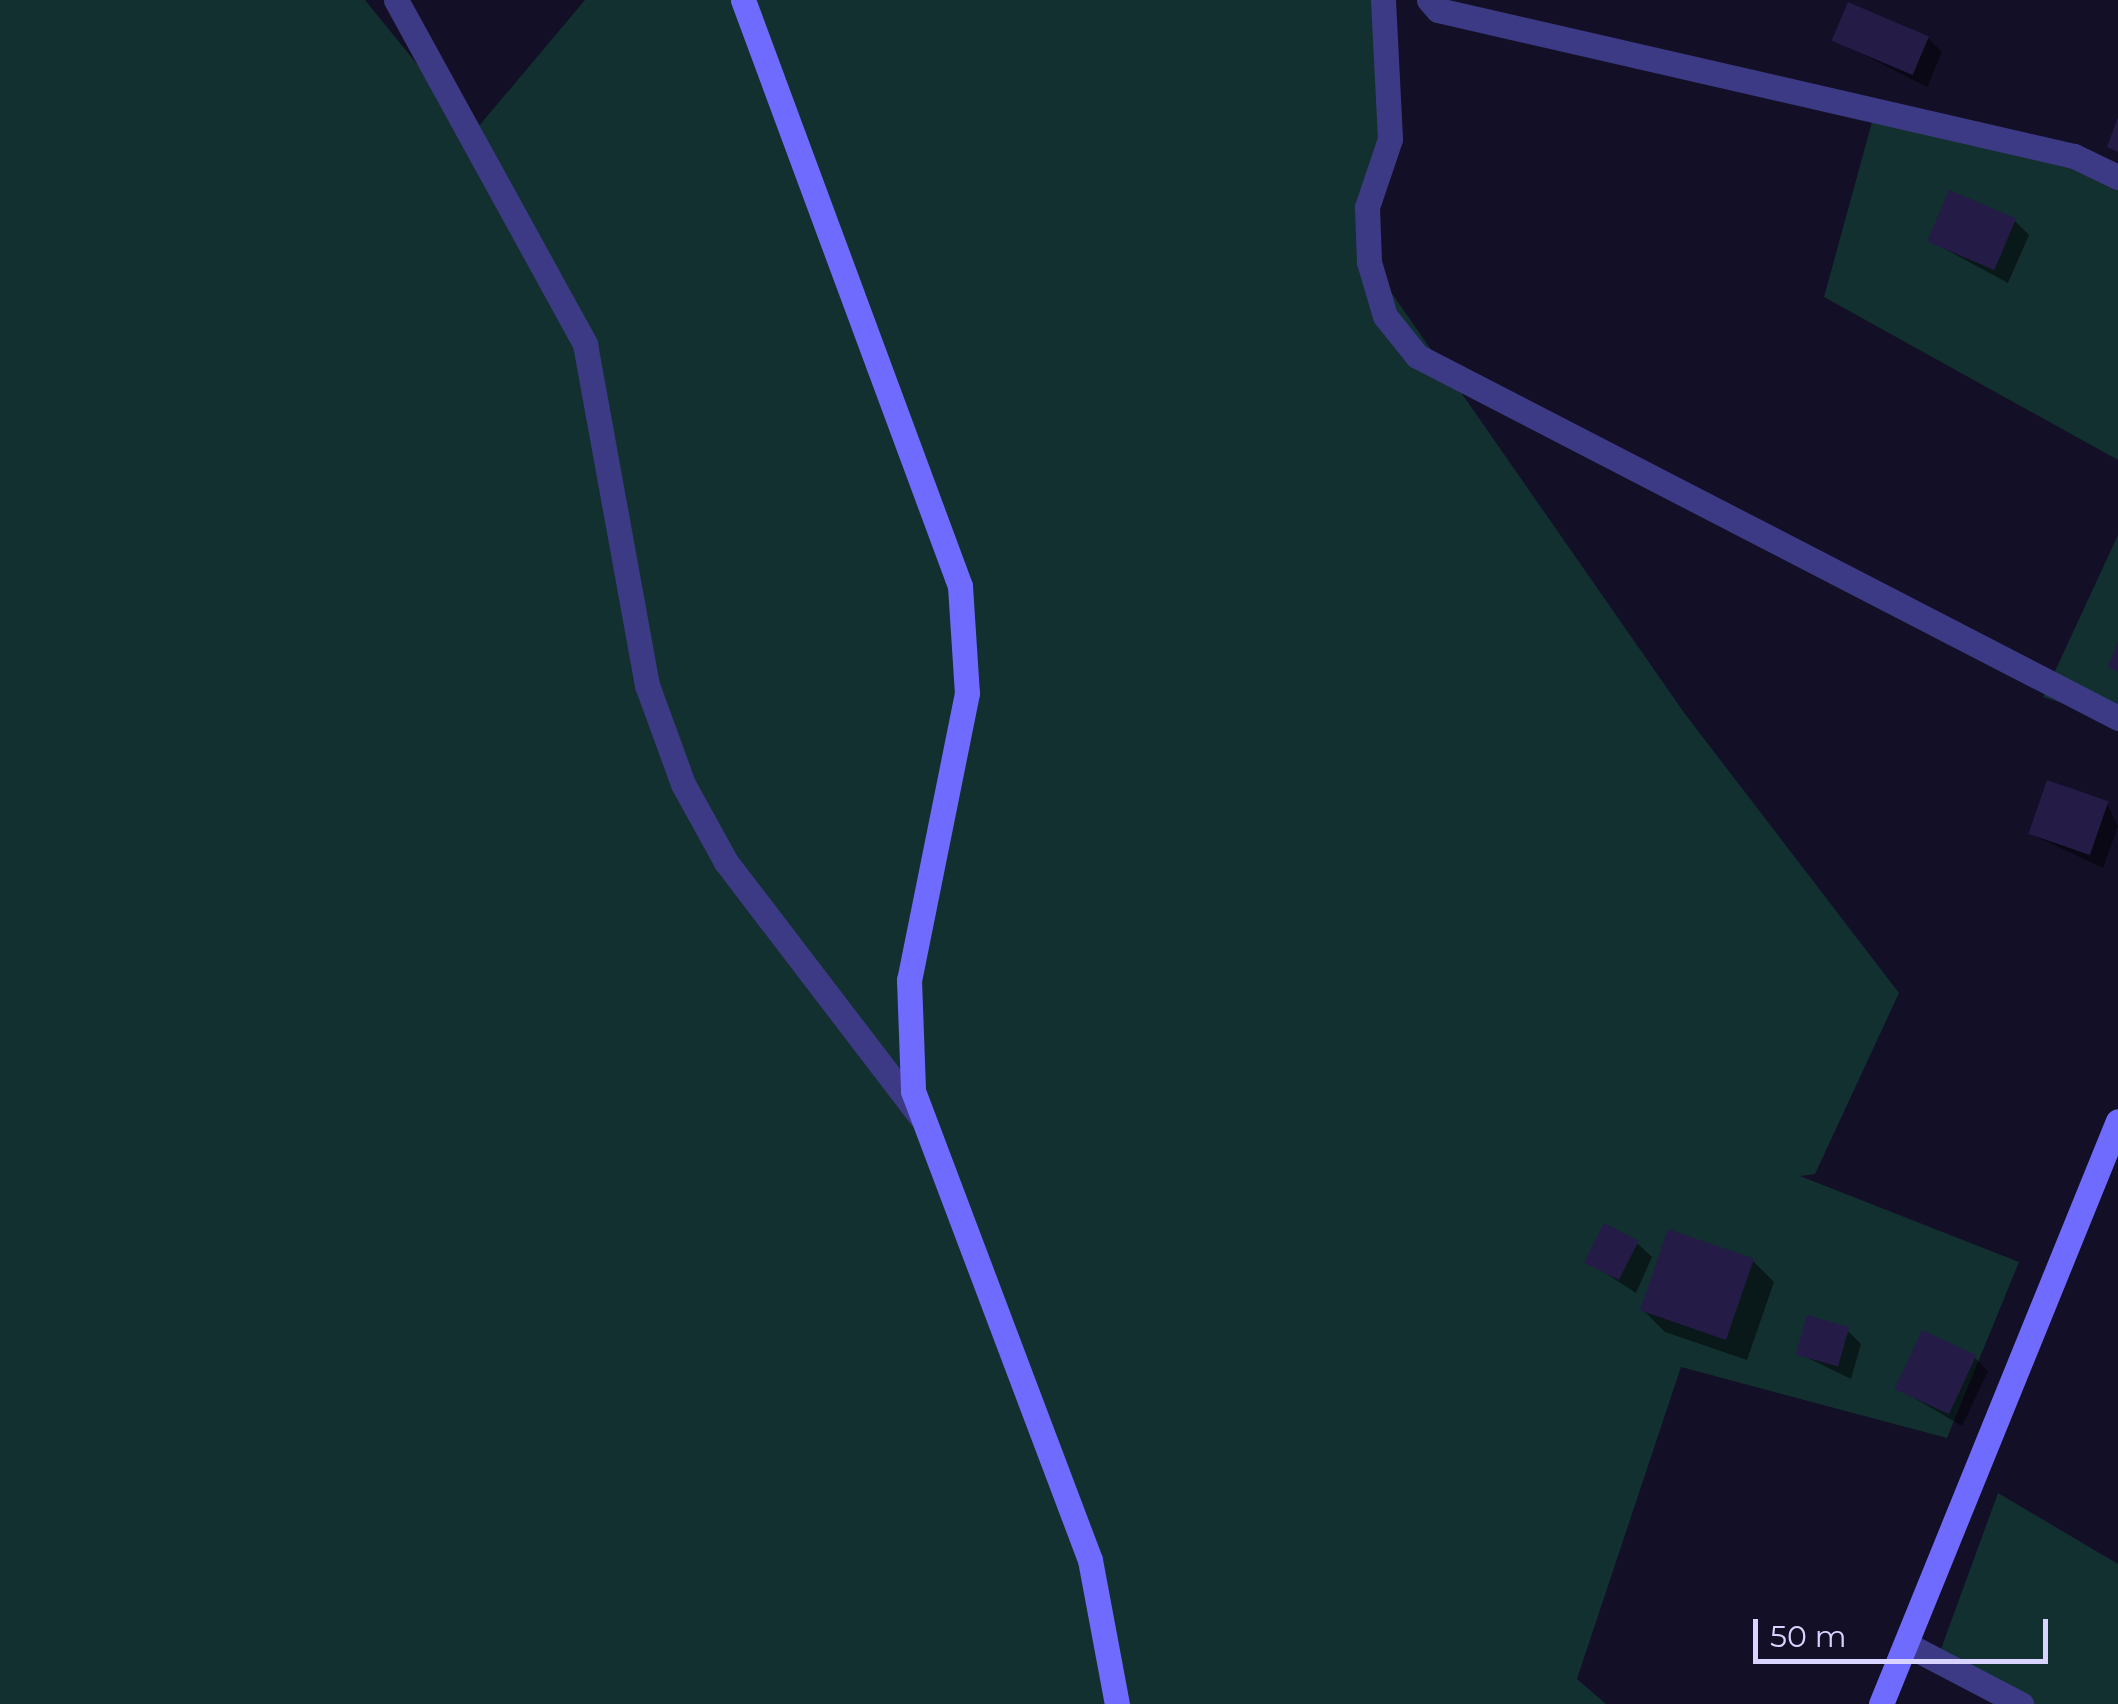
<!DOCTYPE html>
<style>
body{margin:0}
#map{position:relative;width:2118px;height:1704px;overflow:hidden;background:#130f26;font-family:Montserrat,sans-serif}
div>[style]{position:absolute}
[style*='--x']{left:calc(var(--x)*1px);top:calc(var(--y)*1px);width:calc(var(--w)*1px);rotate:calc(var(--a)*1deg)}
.green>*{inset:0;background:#12302f}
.shadow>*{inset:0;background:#0007}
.building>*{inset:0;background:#241b47;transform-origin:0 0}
.street>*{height:25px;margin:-12.5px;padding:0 12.5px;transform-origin:12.5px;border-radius:12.5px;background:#3d3a85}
.secondary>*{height:25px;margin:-12.5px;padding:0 12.5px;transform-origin:12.5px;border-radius:12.5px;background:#6f6bff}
span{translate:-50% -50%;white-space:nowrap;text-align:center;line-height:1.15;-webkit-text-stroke:9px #130f26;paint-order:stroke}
.scale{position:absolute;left:1753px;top:1619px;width:295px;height:45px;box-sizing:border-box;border:5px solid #d9d4ff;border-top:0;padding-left:12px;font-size:30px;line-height:35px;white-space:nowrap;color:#d9d4ff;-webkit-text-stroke:8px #130f26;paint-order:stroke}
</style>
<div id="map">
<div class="green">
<div style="clip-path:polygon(0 0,365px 0,473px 133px,585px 0,1396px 0,1370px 262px,1685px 714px,1899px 993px,1815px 1174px,1800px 1176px,2019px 1262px,1947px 1438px,1681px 1367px,1577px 1679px,1606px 1704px,0 1704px)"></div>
<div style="clip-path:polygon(1875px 111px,2118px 177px,2118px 460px,1824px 297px)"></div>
<div style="clip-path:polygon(2118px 535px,2118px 720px,2043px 697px)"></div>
<div style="clip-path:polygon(1998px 1493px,2118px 1564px,2118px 1704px,2028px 1704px,1937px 1660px)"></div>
</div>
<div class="shadow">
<div style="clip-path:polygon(1928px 38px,1942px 52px,1927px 87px,1835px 40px)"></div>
<div style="clip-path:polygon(2015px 221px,2029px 235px,2008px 283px,1930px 241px)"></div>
<div style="clip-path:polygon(2107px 804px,2118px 826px,2103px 868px,2031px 834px)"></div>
<div style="clip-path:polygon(1638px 1244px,1652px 1257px,1636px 1293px,1588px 1262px)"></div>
<div style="clip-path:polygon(1753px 1261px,1774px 1282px,1747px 1360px,1665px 1332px,1644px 1311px)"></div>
<div style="clip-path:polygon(1847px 1330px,1861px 1344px,1851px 1379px,1798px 1353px)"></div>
<div style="clip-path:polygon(1974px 1357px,1988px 1371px,1962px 1426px,1897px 1388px)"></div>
</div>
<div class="building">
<div style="left:1848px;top:2px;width:88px;height:42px;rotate:23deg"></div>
<div style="clip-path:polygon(2118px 117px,2118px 152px,2107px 147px)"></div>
<div style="left:1949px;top:190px;width:73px;height:56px;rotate:23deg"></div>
<div style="clip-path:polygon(2118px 641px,2118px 672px,2108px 667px)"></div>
<div style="left:2047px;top:780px;width:65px;height:57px;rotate:19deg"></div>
<div style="left:1604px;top:1223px;width:39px;height:44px;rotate:27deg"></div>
<div style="left:1668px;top:1229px;width:91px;height:86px;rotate:19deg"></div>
<div style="left:1807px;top:1315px;width:44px;height:41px;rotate:16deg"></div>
<div style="left:1922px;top:1330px;width:60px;height:65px;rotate:25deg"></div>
</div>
<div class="street">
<div style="--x:396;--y:0;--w:393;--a:61.2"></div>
<div style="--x:585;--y:344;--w:347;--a:79.7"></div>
<div style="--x:647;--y:685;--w:105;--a:70"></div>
<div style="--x:683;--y:784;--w:89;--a:61.1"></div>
<div style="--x:726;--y:862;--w:320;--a:52.6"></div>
<div style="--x:1383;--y:0;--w:139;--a:87.1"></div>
<div style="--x:1390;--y:139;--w:72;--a:108.7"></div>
<div style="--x:1367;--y:207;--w:55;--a:87.9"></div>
<div style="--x:1369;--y:262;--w:56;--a:73.5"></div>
<div style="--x:1385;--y:316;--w:51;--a:51.3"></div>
<div style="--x:1417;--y:356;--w:789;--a:27.31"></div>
<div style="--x:1429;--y:0;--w:13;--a:48"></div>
<div style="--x:1438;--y:10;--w:653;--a:12.93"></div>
<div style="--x:2074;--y:156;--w:49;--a:25.5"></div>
<div style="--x:1906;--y:1644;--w:130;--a:27.6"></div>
</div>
<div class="secondary">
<div style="--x:743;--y:0;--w:625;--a:69.68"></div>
<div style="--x:960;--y:586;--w:107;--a:86.3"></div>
<div style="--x:967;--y:693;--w:293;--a:101.4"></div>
<div style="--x:909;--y:980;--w:111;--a:87.9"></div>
<div style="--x:913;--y:1091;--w:501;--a:69.32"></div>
<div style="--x:1090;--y:1560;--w:147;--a:79.4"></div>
<div style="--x:1881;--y:1704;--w:629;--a:-67.88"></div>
</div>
<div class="scale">50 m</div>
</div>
